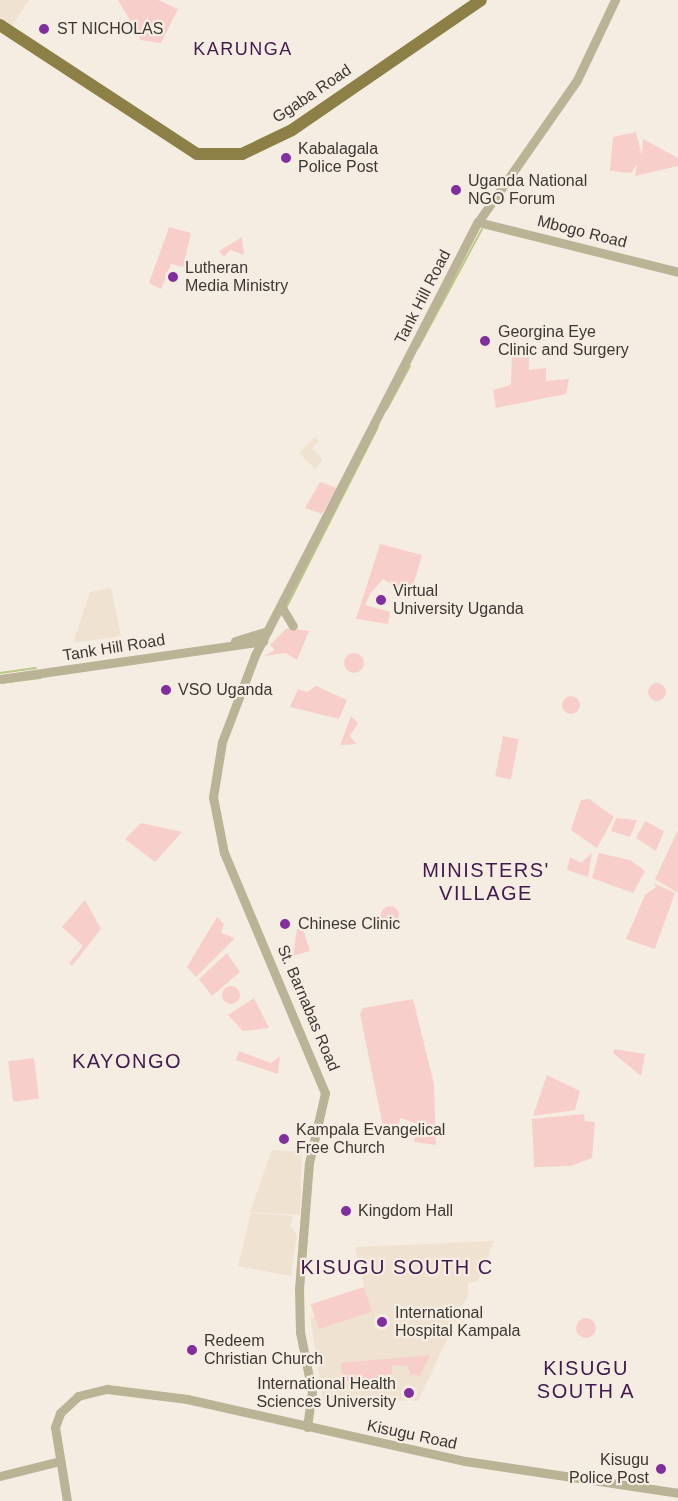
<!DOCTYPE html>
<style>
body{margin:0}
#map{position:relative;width:678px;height:1501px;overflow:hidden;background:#f6ede2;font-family:Arial,sans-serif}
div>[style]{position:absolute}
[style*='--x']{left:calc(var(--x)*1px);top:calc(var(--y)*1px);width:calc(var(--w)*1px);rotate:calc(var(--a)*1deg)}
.built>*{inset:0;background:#efe2d1}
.green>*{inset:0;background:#f7cec9;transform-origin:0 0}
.round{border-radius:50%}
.stream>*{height:2px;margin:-1px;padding:0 1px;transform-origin:1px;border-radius:1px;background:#b7c984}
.minor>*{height:9px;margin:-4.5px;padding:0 4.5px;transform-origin:4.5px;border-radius:4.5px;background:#bab395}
.major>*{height:12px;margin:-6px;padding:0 6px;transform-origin:6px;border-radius:6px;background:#8d8046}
.dots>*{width:16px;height:16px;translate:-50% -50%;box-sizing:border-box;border:3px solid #f6ede2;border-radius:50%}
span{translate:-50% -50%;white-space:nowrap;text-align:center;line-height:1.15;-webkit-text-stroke:4.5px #f6ede2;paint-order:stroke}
.poi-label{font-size:16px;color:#3c3834}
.left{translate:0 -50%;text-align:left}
.right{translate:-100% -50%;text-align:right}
.street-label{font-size:16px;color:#3c3834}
.neighbourhood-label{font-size:18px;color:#411a4f;letter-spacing:1.5px}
.quarter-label{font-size:20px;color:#411a4f;letter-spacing:1.5px}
</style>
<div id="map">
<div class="built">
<div style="clip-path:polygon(0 0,29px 0,9px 31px,0 25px)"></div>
<div style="clip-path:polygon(315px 437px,319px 441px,312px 448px,323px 460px,315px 469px,299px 453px)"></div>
<div style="clip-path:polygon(111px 588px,121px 636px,73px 643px,90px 592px)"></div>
<div style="clip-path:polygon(272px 1150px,302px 1152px,300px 1215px,250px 1212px)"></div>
<div style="clip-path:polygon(251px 1213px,293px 1216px,290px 1226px,297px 1235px,291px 1276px,238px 1266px)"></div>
<div style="clip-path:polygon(494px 1241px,478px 1281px,468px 1283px,468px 1295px,418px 1401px,323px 1400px,310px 1317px,371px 1313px,355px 1247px)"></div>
</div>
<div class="green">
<div style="clip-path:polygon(118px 0,158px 0,178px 9px,161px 43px,140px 40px,136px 25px,127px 28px,129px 19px)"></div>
<div style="clip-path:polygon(636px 132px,642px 156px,643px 139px,678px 158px,678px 166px,635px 176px,637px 164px,631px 173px,610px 171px,613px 137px)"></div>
<div style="clip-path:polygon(169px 227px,191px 233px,183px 267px,171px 264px,161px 289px,149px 283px)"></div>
<div style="clip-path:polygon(242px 237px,244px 255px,230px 250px,224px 257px,219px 251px)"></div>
<div style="clip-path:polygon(529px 348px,529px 370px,546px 368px,546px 381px,569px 379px,566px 394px,496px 408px,493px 390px,511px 385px,512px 353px)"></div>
<div style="clip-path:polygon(320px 482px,337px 488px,322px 514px,305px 508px)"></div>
<div style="clip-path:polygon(380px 544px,422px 555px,410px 596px,383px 579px,370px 594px,365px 605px,390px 612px,388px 624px,356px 619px)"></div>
<div style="clip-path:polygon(287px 628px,309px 631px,297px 660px,286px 653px,264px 656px,275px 650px,270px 645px)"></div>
<div class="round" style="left:344px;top:653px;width:20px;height:20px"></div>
<div class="round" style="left:648px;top:683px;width:18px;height:18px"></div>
<div style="clip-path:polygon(316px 686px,347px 700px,339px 719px,290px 707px,298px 689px,307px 692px)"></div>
<div class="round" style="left:562px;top:696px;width:18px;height:18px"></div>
<div style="clip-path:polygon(351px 716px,358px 723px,350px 736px,356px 744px,340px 745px)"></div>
<div style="left:503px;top:736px;width:16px;height:41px;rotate:11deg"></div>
<div style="clip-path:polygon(589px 799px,614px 817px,597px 848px,571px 830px,581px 800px)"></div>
<div style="clip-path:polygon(616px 818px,637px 820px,630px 837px,611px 831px)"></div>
<div style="clip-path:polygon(645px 821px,664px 831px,656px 851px,636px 838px)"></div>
<div style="clip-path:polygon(141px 823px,182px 832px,155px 862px,125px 839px)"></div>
<div style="clip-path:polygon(678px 830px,678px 893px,655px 879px)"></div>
<div style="clip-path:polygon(592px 853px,588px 877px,567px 870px,570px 857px,581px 863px)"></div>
<div style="clip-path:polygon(599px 853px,630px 860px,645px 871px,633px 893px,592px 878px)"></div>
<div style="clip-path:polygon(653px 883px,675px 893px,655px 949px,626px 939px,645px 895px,656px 887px)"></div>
<div style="clip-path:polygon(85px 900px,101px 929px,72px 966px,69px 963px,83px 946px,62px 927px)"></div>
<div class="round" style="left:381px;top:906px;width:18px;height:18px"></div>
<div style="clip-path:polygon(217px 917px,224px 924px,221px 933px,235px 938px,196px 977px,187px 967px)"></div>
<div style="clip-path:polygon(302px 926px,310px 951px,293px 956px,297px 929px)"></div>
<div style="clip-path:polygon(227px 953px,240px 972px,212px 996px,199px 979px)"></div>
<div class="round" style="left:222px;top:986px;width:18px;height:18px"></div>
<div style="clip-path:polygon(254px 998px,269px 1028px,243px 1031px,228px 1015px)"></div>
<div style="clip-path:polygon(413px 999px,434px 1084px,436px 1145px,414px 1142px,418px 1124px,400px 1118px,397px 1137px,384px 1131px,360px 1014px,363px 1008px)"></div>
<div style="clip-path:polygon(614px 1049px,645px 1054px,641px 1076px,613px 1053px)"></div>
<div style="clip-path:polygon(239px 1051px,271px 1063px,280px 1056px,278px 1074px,236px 1060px)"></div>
<div style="left:34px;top:1058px;width:41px;height:26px;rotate:83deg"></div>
<div style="clip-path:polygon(547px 1075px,580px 1091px,575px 1110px,533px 1116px)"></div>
<div style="clip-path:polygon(584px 1114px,585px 1121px,595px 1122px,592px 1158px,571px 1166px,534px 1167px,532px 1119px)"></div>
<div style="left:364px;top:1287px;width:26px;height:56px;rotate:72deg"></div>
<div class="round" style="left:576px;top:1318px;width:20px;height:20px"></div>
<div style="clip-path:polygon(430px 1355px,420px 1376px,410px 1374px,408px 1366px,392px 1365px,392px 1381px,342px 1381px,341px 1363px)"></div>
</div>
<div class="stream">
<div style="--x:418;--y:348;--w:135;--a:-61.7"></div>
<div style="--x:387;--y:409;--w:49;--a:-61.9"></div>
<div style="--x:286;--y:608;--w:203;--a:-63.1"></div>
<div style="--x:0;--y:673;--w:36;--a:-8"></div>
<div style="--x:0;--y:683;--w:41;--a:-7"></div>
</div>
<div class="minor">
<div style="--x:478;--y:222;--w:206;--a:14"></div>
<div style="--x:281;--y:606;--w:23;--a:59"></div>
<div style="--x:235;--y:641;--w:34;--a:-17"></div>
<div style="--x:0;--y:679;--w:266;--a:-8.2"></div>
<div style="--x:307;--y:1427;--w:35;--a:-82"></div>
<div style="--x:312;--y:1392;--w:61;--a:-101.3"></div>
<div style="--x:300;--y:1332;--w:43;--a:-91.3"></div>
<div style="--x:299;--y:1289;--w:126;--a:-85.5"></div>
<div style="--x:309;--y:1163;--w:72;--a:-77.1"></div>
<div style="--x:325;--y:1093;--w:260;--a:-112.8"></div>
<div style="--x:224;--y:853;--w:57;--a:-101.1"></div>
<div style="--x:213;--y:797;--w:56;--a:-80.7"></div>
<div style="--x:222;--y:742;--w:93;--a:-69.2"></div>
<div style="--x:255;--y:655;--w:487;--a:-62.8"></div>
<div style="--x:478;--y:222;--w:173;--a:-55.1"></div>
<div style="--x:577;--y:80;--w:89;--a:-64.6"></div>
<div style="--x:0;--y:1476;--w:62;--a:-14"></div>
<div style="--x:67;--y:1501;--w:75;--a:-99.2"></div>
<div style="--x:55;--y:1427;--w:15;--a:-70"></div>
<div style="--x:60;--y:1413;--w:25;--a:-43"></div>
<div style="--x:78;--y:1396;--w:30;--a:-14"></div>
<div style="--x:107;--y:1389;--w:81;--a:7.1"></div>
<div style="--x:187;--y:1399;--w:285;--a:12.6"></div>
<div style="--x:465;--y:1461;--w:215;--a:8.5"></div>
</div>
<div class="major">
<div style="--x:0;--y:25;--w:235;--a:33.2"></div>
<div style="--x:197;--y:154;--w:45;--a:0"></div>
<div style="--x:242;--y:154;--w:55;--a:-25.6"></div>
<div style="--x:292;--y:130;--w:229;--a:-34.5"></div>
</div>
<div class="dots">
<div style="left:44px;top:29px;background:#812f9e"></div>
<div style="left:286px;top:158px;background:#812f9e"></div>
<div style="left:456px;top:190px;background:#812f9e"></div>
<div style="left:173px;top:277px;background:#812f9e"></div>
<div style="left:485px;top:341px;background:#812f9e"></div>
<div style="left:381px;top:600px;background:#812f9e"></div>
<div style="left:166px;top:690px;background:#812f9e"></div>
<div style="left:285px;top:924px;background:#812f9e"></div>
<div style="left:284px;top:1139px;background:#812f9e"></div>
<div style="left:346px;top:1211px;background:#812f9e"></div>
<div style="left:382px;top:1322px;background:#812f9e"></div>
<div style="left:192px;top:1350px;background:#812f9e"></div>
<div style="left:409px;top:1393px;background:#812f9e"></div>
<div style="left:661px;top:1469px;background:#812f9e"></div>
</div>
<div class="poi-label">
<span class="left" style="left:57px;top:29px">ST NICHOLAS</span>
<span class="left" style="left:298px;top:158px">Kabalagala<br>Police Post</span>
<span class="left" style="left:468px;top:190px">Uganda National<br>NGO Forum</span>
<span class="left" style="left:185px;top:277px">Lutheran<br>Media Ministry</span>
<span class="left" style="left:498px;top:341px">Georgina Eye<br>Clinic and Surgery</span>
<span class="left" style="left:393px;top:600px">Virtual<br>University Uganda</span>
<span class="left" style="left:178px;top:690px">VSO Uganda</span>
<span class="left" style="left:298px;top:924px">Chinese Clinic</span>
<span class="left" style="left:296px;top:1139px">Kampala Evangelical<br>Free Church</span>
<span class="left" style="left:358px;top:1211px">Kingdom Hall</span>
<span class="left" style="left:395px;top:1322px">International<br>Hospital Kampala</span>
<span class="left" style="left:204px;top:1350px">Redeem<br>Christian Church</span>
<span class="right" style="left:396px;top:1393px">International Health<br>Sciences University</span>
<span class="right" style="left:649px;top:1469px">Kisugu<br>Police Post</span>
</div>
<div class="street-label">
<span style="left:312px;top:94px;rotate:-34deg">Ggaba Road</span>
<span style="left:582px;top:232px;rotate:14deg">Mbogo Road</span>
<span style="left:423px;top:297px;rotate:-63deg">Tank Hill Road</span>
<span style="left:114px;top:648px;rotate:-9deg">Tank Hill Road</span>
<span style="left:308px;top:1008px;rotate:67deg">St. Barnabas Road</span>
<span style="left:412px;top:1435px;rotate:12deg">Kisugu Road</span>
</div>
<div class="neighbourhood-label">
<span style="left:243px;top:49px">KARUNGA</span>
</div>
<div class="quarter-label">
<span style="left:486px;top:882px">MINISTERS'<br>VILLAGE</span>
<span style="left:127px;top:1061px">KAYONGO</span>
<span style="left:397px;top:1267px">KISUGU SOUTH C</span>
<span style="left:586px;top:1380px">KISUGU<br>SOUTH A</span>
</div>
</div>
